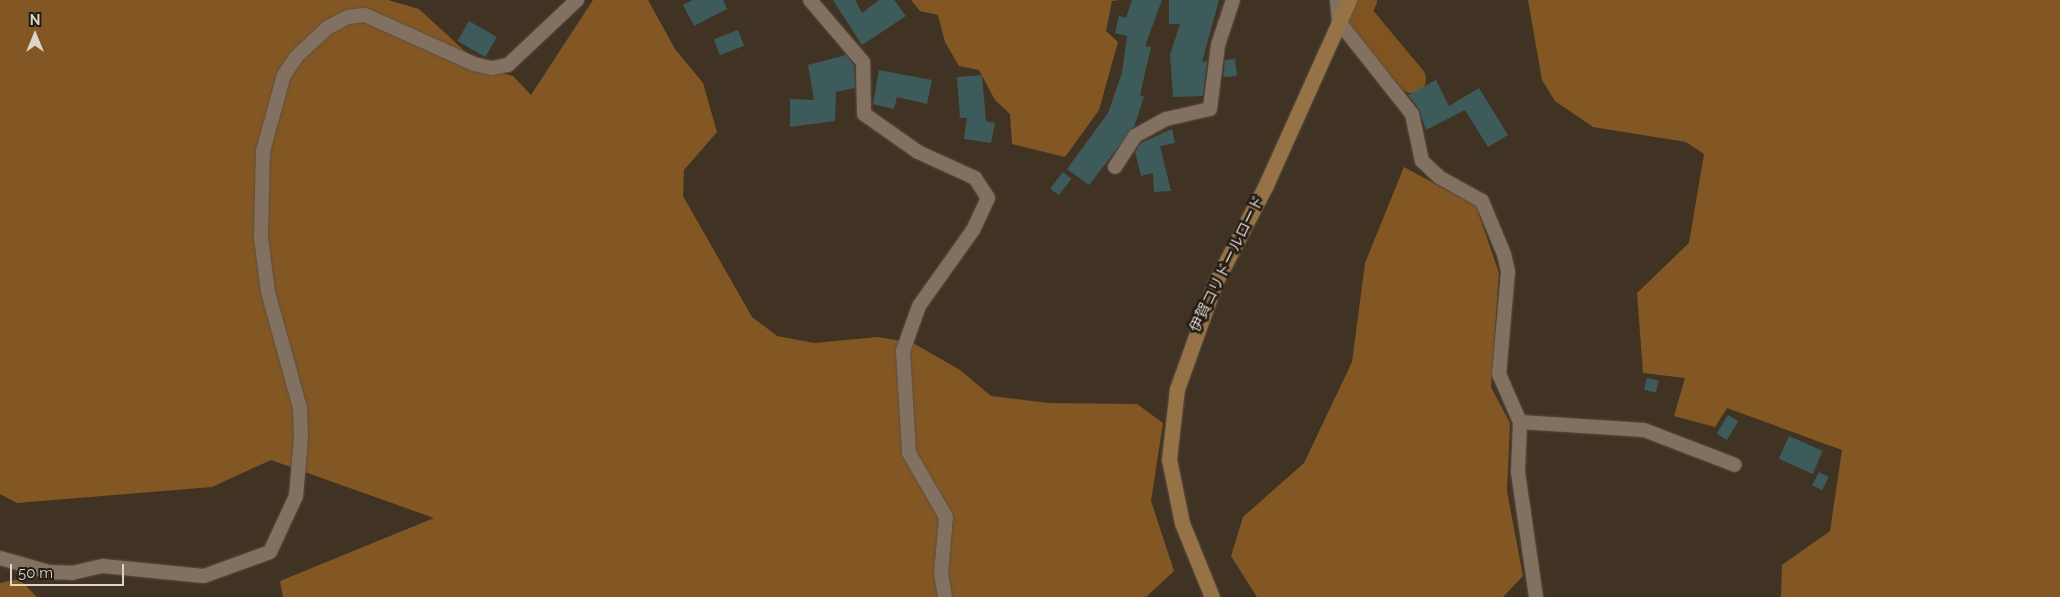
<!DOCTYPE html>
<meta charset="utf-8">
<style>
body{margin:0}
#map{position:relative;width:2060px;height:597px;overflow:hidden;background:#413323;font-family:Raleway,"Noto Sans JP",sans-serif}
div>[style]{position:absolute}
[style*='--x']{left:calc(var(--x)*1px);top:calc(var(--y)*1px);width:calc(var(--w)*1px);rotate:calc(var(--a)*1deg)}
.forest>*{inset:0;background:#835723}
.river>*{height:28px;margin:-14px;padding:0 14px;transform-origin:14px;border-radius:14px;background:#805420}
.building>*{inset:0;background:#3e5b5b;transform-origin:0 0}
.roads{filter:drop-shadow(0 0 1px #5b4e41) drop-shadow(0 0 1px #5b4e41)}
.street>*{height:14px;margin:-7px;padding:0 7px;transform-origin:7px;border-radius:7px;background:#827160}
.secondary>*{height:15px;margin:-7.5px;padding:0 7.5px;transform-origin:7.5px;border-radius:7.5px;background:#957346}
span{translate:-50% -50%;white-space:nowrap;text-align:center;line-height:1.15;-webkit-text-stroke:5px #231c15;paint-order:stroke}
.street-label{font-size:15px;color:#ded4cb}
.north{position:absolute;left:10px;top:10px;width:50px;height:50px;-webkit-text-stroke:4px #231c15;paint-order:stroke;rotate:0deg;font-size:14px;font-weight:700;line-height:20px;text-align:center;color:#ded4cb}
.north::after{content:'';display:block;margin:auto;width:18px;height:22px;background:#ded4cb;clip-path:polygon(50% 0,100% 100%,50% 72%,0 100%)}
.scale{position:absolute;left:10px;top:564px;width:114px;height:22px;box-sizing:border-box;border:2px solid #ded4cb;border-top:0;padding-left:6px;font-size:15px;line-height:18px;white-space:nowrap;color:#ded4cb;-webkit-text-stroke:4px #231c15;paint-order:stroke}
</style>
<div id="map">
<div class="forest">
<div style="clip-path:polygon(0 0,388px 0,419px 9px,482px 67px,513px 76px,531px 95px,593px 0,648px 0,675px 49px,703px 83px,717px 132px,684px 170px,683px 196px,752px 317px,777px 336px,814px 343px,878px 337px,913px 343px,960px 370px,991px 396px,1048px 403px,1137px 404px,1163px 423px,1151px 501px,1174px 571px,1146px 597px,283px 597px,280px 581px,434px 518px,271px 460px,212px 487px,17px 503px,0 494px)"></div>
<div style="clip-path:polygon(911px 0,1119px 0,1112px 1px,1106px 31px,1118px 42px,1099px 110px,1065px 157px,1012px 144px,1010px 114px,995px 100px,979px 70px,959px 66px,945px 42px,938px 15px,920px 11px)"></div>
<div style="clip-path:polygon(1528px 0,2060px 0,2060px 597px,1781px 597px,1782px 565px,1830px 531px,1842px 450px,1727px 408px,1715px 427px,1674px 416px,1685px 378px,1643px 373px,1637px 293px,1689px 243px,1704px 154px,1686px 142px,1593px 127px,1555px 101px,1542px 80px)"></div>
<div style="clip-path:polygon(1404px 167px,1476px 206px,1499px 273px,1491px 387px,1510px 423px,1507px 491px,1523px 576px,1503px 597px,1257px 597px,1231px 556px,1243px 517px,1304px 463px,1352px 362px,1365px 263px)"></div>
<div style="clip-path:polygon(19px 579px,37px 597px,0 597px,0 583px)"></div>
</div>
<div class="river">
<div style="--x:1363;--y:0;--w:14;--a:115"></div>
<div style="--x:1357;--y:13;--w:86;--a:50.2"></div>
</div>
<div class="building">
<div style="clip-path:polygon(693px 0,723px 0,727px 9px,694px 26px,683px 5px)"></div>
<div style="clip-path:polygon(833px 0,855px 0,862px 13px,879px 0,894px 0,906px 16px,862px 45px)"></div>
<div style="clip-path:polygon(1132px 0,1162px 0,1145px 46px,1151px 47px,1140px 95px,1144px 97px,1134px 127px,1089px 185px,1067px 169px,1108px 113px,1122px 73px,1127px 36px,1115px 33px,1119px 16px,1126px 18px)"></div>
<div style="clip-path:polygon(1169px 0,1219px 0,1202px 62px,1207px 61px,1203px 96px,1173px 97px,1170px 55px,1180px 24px,1169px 24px)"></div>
<div style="left:469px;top:21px;width:32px;height:23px;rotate:30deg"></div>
<div style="left:738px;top:30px;width:17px;height:26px;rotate:69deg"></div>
<div style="clip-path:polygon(846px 55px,854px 65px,855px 88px,836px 92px,835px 121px,790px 127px,790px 99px,814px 100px,808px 65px)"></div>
<div style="clip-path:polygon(1235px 59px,1237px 76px,1223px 77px,1225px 60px)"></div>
<div style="clip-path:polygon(879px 70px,932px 80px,927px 104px,897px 97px,894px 109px,873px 104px)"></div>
<div style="clip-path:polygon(982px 75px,986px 121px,995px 123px,991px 143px,964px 139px,967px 118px,960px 118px,957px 77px)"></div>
<div style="clip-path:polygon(1436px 80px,1449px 106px,1479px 88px,1508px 135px,1488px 147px,1465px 110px,1426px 130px,1419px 109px,1408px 95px)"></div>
<div style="clip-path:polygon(1172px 129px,1175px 143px,1160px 146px,1171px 191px,1154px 192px,1153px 173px,1141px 176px,1135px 152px,1141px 143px)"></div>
<div style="left:1063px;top:172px;width:11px;height:21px;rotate:38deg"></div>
<div style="left:1647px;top:378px;width:12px;height:12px;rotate:14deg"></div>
<div style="left:1728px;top:415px;width:12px;height:22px;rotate:31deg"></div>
<div style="left:1789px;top:436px;width:37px;height:25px;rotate:24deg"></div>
<div style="left:1819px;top:472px;width:11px;height:15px;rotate:27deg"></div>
</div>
<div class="roads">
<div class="street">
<div style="--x:810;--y:0;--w:82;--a:49.5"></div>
<div style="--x:863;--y:62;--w:52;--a:88.9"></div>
<div style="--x:864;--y:114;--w:66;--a:35.1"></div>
<div style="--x:918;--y:152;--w:63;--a:24.5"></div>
<div style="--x:975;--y:178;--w:24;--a:57"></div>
<div style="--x:988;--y:198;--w:35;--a:115"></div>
<div style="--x:973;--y:230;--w:93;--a:125.4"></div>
<div style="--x:919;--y:306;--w:48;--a:109.6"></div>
<div style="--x:903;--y:351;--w:102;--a:86.6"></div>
<div style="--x:909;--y:453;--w:74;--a:60"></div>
<div style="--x:946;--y:517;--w:57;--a:95"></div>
<div style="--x:941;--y:574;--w:23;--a:80"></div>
<div style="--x:1337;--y:0;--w:22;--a:85"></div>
<div style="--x:1339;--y:22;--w:117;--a:51.6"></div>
<div style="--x:1412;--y:114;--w:48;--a:78"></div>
<div style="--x:1422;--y:161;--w:23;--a:43"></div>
<div style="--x:1439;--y:177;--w:49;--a:29.2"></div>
<div style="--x:1482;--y:201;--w:57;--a:67.5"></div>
<div style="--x:1504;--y:254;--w:18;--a:77"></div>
<div style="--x:1508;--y:272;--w:102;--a:95"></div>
<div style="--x:1499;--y:374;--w:52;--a:66.4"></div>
<div style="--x:1520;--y:422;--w:50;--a:92.3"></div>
<div style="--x:1518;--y:472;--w:126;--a:81.8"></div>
<div style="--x:1115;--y:167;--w:37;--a:-57"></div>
<div style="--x:1135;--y:136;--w:35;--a:-29"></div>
<div style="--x:1166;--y:119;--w:45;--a:-12.8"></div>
<div style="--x:1210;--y:109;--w:64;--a:-82.9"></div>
<div style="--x:1218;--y:45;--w:47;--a:-71.6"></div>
<div style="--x:1520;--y:422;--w:124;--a:3.7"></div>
<div style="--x:1644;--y:430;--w:97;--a:21"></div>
<div style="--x:0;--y:558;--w:51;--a:15.9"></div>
<div style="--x:49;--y:572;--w:23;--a:2"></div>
<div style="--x:72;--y:573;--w:32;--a:-13"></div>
<div style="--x:103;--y:566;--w:101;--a:5.7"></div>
<div style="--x:204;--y:576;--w:70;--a:-20"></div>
<div style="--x:270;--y:552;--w:62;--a:-65.1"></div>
<div style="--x:296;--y:496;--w:58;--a:-85.1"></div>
<div style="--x:301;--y:438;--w:30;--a:-92"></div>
<div style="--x:300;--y:408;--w:120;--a:-105.4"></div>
<div style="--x:268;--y:292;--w:55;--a:-97.3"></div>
<div style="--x:261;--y:237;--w:86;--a:-88.7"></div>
<div style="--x:263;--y:151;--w:79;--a:-74.6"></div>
<div style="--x:284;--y:75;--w:22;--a:-56"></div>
<div style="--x:296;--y:57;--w:42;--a:-43.1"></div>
<div style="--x:327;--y:28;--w:24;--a:-28"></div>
<div style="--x:348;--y:17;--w:17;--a:-7"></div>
<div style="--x:365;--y:15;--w:120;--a:24.2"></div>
<div style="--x:474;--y:64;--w:18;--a:13"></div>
<div style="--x:492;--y:68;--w:16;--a:-11"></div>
<div style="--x:508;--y:65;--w:95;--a:-43.3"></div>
</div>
<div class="secondary">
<div style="--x:1212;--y:597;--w:80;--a:-112.1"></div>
<div style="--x:1182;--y:523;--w:65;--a:-101.5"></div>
<div style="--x:1169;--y:459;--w:70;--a:-83.5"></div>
<div style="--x:1177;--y:389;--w:113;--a:-70.3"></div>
<div style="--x:1215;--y:283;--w:108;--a:-62.5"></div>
<div style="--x:1265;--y:187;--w:205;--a:-65.8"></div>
</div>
</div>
<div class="street-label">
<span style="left:1227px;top:264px;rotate:-64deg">伊賀コリドールロード</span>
</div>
<div class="north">N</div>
<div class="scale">50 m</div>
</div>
